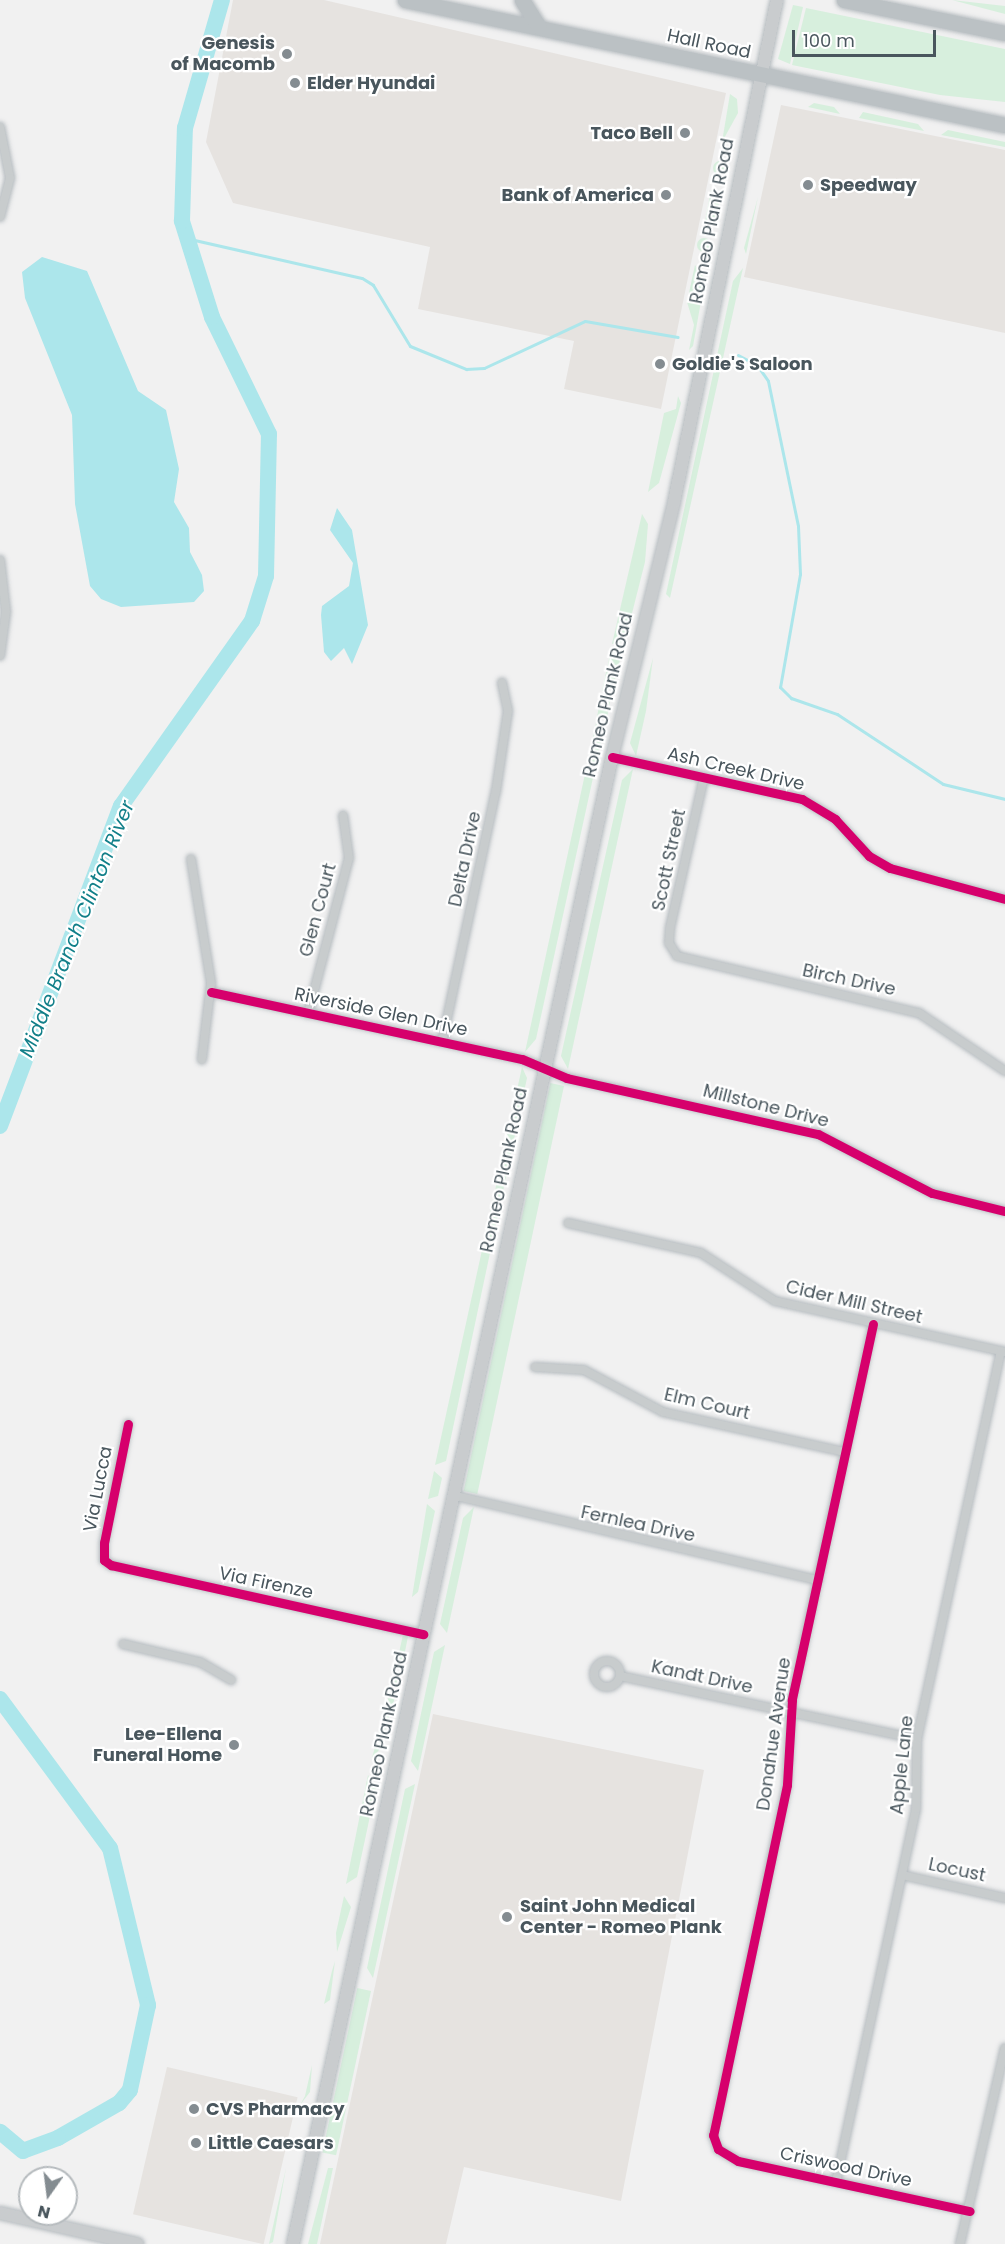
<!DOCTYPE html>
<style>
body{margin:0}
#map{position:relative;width:1005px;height:2244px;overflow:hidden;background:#f1f1f1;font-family:Poppins,sans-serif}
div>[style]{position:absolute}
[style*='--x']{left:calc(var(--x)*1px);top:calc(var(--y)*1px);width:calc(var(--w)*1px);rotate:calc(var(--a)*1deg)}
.commercial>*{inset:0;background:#e6e3e0;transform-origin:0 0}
.green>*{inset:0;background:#d7efdd;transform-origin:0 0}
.round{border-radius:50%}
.water>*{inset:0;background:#ace6eb}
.stream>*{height:3px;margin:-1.5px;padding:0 1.5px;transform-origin:1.5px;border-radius:1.5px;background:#ace6eb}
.river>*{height:16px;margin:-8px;padding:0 8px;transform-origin:8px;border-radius:8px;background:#ace6eb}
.roads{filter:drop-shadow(0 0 2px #b6bcc0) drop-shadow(0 0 2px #b6bcc0)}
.street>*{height:8px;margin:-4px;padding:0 4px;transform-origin:4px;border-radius:4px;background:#c8cccd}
.street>.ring{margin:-4px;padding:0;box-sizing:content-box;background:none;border:8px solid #c8cccd;border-radius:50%}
.secondary>*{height:12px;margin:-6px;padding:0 6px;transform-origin:6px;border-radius:6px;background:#c9ccce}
.highway>*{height:15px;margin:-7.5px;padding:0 7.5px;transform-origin:7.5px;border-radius:7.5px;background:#bbc1c4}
.cycleway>*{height:9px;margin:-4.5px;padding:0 4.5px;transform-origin:4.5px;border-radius:4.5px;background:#d6006c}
.dots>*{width:16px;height:16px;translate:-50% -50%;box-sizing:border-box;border:3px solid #fff;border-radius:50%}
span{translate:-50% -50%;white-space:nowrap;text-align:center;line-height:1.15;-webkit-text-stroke:4.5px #fff;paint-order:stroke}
.poi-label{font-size:18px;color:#49565d;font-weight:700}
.right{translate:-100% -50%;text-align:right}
.left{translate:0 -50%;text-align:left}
.street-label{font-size:18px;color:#49565d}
.water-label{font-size:20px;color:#117f89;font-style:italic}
.north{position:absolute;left:18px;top:2166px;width:60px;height:60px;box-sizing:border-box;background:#fff;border:2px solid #b6bbbe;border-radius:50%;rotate:194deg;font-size:16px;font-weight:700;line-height:24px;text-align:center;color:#49565d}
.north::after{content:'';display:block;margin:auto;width:21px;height:27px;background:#848c91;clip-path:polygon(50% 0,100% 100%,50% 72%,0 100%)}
.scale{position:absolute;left:792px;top:30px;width:144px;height:27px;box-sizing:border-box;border:3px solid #49565d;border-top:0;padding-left:8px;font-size:18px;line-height:21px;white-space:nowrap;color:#49565d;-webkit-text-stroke:4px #fff;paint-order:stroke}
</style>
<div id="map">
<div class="commercial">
<div style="clip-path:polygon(233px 0,324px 0,726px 93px,661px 409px,564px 389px,574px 341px,418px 309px,430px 247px,233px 203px,206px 142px)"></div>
<div style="clip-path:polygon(781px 105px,1005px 150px,1005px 333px,744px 277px)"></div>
<div style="clip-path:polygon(433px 1714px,704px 1770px,621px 2201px,464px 2167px,446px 2244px,320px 2244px)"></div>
<div style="left:167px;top:2067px;width:134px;height:151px;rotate:13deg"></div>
</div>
<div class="green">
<div style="clip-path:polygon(952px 0,1005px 6px,1005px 14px)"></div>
<div style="clip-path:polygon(793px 5px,803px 7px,790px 64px,778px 59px)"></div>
<div style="clip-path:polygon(806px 8px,1005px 49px,1005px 102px,940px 95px,792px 65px)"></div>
<div style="clip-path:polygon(730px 94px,737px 99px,738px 113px,722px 142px)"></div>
<div style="clip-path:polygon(814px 103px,834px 107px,840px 114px,808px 107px)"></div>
<div style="clip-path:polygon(863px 112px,918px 124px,924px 131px,859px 118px)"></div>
<div style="clip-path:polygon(948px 130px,1005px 142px,1005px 147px,941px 135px)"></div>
<div class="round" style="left:713px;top:161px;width:14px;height:14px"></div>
<div style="clip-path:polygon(711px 190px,720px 196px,716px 221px,704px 227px)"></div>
<div style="clip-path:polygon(758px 197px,746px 254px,744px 248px)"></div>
<div class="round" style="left:697px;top:238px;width:14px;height:14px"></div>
<div style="clip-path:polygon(695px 265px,705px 279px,693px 346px,689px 350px,694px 325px,687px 302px)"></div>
<div style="clip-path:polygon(743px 268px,738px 290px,670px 598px,666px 594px,733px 281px)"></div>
<div style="clip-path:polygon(678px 396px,681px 403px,659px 483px,648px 492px,664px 413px,676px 409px)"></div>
<div style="clip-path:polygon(642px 514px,648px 524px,645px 562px,625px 641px,612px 644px)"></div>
<div style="clip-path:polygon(611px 650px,621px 656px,613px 688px,602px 691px)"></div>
<div style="clip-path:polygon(653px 658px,646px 711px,636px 756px,630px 743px)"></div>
<div style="clip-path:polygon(601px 696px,610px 702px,607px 718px,597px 717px)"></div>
<div style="clip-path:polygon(596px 723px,603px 732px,536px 1039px,525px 1052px)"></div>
<div style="clip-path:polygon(633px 769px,568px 1069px,561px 1056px,622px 780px)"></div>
<div style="clip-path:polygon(522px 1067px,527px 1078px,446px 1461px,435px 1465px)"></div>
<div style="left:564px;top:1086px;width:417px;height:14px;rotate:102deg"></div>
<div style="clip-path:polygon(434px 1471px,442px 1478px,438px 1496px,428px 1499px)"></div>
<div style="clip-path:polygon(427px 1504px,435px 1511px,418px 1592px,412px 1597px)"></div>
<div style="clip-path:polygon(474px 1507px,447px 1633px,440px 1624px,463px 1518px)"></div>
<div style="clip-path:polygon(405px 1626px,409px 1631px,403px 1662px,396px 1666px)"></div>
<div style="clip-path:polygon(445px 1645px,418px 1771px,411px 1761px,434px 1652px)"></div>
<div style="clip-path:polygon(395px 1674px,399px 1684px,379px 1750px,372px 1758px)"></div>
<div style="clip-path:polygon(368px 1775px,376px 1788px,357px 1877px,346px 1884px)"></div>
<div style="clip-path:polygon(415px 1784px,373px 1978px,367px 1968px,405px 1789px)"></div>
<div style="clip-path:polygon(344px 1896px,351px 1907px,337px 1952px,336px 1933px)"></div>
<div style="clip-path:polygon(335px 1961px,330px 2000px,324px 2004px,332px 1971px)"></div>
<div style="left:371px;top:1991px;width:168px;height:14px;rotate:102deg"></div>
<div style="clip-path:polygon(312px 2065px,310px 2092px,300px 2105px,305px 2096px)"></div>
<div style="clip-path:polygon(286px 2168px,273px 2242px,269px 2244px)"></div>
<div style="clip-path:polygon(328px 2168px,333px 2168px,317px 2244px,308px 2244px)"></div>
</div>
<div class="water">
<div style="clip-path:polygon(42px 257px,87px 271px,138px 391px,166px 410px,179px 469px,174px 502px,189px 528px,190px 552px,202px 575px,204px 591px,194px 602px,121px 607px,101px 599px,90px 586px,75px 504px,72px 415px,25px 298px,22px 272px)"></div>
<div style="clip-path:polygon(337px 508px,352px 530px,368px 625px,352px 664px,344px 648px,331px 661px,324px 652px,321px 615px,322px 606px,349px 586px,353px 563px,330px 530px)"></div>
</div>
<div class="stream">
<div style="--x:190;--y:239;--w:176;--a:12.8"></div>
<div style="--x:362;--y:278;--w:13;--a:32"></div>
<div style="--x:373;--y:285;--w:71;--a:58.8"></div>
<div style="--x:410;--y:346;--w:61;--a:22.3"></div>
<div style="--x:466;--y:369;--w:18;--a:-3"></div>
<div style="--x:484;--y:368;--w:111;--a:-25"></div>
<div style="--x:585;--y:321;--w:94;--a:9.8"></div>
<div style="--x:738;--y:355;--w:21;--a:28"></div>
<div style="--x:757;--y:365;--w:19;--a:55"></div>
<div style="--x:768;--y:381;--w:148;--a:78.3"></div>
<div style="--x:798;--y:526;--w:48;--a:87.6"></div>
<div style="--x:800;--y:574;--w:115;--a:100"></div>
<div style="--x:780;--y:687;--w:16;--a:45"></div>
<div style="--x:791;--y:698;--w:49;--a:19.2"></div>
<div style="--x:837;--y:714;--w:127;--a:33.4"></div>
<div style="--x:943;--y:784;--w:64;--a:13.6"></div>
</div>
<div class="river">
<div style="--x:0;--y:1126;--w:342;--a:-69.3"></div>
<div style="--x:121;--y:806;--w:227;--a:-54.7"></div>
<div style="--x:252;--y:621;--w:47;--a:-72.7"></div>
<div style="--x:266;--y:576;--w:142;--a:-88.8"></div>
<div style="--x:269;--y:434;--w:130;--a:-116"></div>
<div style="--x:212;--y:317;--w:101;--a:-107.4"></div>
<div style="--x:182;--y:221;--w:93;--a:-88.2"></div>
<div style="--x:185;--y:128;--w:133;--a:-73.9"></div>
<div style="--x:0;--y:1699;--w:185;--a:53.6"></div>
<div style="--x:110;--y:1848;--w:162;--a:76.4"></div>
<div style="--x:148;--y:2005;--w:87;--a:102"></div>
<div style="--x:130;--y:2090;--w:17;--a:130"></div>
<div style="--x:119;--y:2103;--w:70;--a:150.2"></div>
<div style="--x:58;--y:2138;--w:37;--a:160"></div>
<div style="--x:23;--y:2151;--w:30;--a:-140"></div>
</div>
<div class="roads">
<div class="street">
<div style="--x:0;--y:127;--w:52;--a:78.9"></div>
<div style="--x:10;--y:178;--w:40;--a:104.4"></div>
<div style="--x:0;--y:560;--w:52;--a:83.4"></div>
<div style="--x:6;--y:612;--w:44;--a:97.8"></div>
<div style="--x:612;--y:757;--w:195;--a:12.5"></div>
<div style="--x:802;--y:799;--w:39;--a:31"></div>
<div style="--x:835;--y:819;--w:50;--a:47.4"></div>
<div style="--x:869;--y:856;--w:24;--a:30"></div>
<div style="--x:890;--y:868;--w:119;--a:15.1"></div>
<div style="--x:704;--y:777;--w:155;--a:102.7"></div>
<div style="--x:670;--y:928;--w:15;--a:94"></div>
<div style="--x:669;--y:943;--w:15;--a:58"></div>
<div style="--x:677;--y:956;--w:249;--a:13.3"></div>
<div style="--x:919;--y:1013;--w:104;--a:34"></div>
<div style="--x:191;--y:859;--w:126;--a:80.8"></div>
<div style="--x:211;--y:983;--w:77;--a:96.8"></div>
<div style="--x:211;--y:992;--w:318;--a:12.2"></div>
<div style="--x:522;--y:1059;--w:49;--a:22.9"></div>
<div style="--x:567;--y:1078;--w:257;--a:12.6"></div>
<div style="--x:818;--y:1134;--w:128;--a:27.4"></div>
<div style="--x:932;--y:1193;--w:75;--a:13.9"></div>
<div style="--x:308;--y:1014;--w:161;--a:-75.3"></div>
<div style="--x:349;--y:858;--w:43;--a:-97.9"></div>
<div style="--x:442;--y:1042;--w:257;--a:-77.9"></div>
<div style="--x:496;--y:791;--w:81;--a:-81.5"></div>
<div style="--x:508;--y:711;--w:29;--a:-102"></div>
<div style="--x:568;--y:1223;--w:136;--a:12.7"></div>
<div style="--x:701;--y:1253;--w:88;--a:33"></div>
<div style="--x:775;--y:1301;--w:236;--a:12.5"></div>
<div style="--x:873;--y:1324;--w:385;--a:102.2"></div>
<div style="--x:792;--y:1700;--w:85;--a:93.4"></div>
<div style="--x:787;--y:1785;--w:358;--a:101.9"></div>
<div style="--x:713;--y:2135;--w:15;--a:70"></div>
<div style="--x:718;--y:2149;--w:23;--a:31"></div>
<div style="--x:738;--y:2161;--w:237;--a:12.2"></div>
<div style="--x:535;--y:1367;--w:49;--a:3.5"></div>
<div style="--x:584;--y:1370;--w:89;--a:28"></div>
<div style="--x:663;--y:1412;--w:186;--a:12.4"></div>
<div style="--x:128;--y:1424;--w:121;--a:101.4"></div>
<div style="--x:104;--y:1543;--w:17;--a:90"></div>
<div style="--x:104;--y:1560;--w:9;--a:36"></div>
<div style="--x:111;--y:1565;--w:320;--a:12.5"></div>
<div style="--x:452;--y:1495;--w:376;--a:13.1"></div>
<div style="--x:123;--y:1644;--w:79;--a:13.2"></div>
<div style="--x:200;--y:1662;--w:36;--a:30"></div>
<div class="ring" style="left:594px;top:1661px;width:18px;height:18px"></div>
<div style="--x:620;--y:1676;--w:304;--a:12"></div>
<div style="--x:902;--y:1875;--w:106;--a:12.6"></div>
<div style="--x:836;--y:2182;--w:381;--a:-77.9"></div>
<div style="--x:916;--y:1809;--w:70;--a:-89.2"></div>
<div style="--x:917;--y:1739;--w:397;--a:-77.8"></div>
<div style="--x:960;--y:2244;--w:201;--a:-77.1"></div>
</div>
<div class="secondary">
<div style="--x:0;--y:2213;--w:141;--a:12.7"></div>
<div style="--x:293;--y:2244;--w:1521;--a:-77.89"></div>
<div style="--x:612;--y:757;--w:262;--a:-76.3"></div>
<div style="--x:674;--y:502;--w:512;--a:-78.41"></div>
</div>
<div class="highway">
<div style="--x:405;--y:0;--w:613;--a:11.77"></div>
<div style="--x:522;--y:0;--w:31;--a:58"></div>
<div style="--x:844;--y:0;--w:164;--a:11.6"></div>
</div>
</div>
<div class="cycleway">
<div style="--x:612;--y:757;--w:195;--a:12.5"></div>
<div style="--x:802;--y:799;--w:39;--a:31"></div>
<div style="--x:835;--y:819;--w:50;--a:47.4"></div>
<div style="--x:869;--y:856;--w:24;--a:30"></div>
<div style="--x:890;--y:868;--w:119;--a:15.1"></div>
<div style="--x:211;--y:992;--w:318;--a:12.2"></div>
<div style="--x:522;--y:1059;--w:49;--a:22.9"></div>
<div style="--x:567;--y:1078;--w:257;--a:12.6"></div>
<div style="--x:818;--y:1134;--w:128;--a:27.4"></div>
<div style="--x:932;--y:1193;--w:75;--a:13.9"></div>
<div style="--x:873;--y:1324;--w:385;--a:102.2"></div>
<div style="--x:792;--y:1700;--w:85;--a:93.4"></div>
<div style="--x:787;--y:1785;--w:358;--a:101.9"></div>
<div style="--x:713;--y:2135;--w:15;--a:70"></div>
<div style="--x:718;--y:2149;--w:23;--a:31"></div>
<div style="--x:738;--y:2161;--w:237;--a:12.2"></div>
<div style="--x:128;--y:1424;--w:121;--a:101.4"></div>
<div style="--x:104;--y:1543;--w:17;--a:90"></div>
<div style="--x:104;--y:1560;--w:9;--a:36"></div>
<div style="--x:111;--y:1565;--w:320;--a:12.5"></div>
</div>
<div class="dots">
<div style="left:287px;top:54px;background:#848c91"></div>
<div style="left:295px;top:83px;background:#848c91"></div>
<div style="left:685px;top:133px;background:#848c91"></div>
<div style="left:808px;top:185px;background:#848c91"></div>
<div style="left:666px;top:195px;background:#848c91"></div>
<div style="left:660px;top:364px;background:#848c91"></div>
<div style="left:234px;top:1745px;background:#848c91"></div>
<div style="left:507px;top:1917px;background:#848c91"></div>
<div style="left:194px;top:2109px;background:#848c91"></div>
<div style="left:196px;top:2143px;background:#848c91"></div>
</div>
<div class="poi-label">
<span class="right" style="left:275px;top:54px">Genesis<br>of Macomb</span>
<span class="left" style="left:307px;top:83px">Elder Hyundai</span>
<span class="right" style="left:673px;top:133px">Taco Bell</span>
<span class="left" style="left:820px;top:185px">Speedway</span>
<span class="right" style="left:654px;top:195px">Bank of America</span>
<span class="left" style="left:672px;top:364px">Goldie's Saloon</span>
<span class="right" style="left:222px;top:1745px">Lee-Ellena<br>Funeral Home</span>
<span class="left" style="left:520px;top:1917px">Saint John Medical<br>Center - Romeo Plank</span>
<span class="left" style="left:206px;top:2109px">CVS Pharmacy</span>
<span class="left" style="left:208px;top:2143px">Little Caesars</span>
</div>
<div class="street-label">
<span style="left:709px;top:44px;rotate:12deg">Hall Road</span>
<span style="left:712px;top:221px;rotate:-79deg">Romeo Plank Road</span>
<span style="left:608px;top:695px;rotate:-77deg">Romeo Plank Road</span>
<span style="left:736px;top:769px;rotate:13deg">Ash Creek Drive</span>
<span style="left:465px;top:859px;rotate:-78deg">Delta Drive</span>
<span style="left:669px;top:860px;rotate:-78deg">Scott Street</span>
<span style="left:318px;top:910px;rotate:-75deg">Glen Court</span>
<span style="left:849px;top:980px;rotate:12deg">Birch Drive</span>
<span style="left:381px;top:1012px;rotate:12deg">Riverside Glen Drive</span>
<span style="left:766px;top:1106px;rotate:14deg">Millstone Drive</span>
<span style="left:504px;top:1170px;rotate:-78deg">Romeo Plank Road</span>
<span style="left:854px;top:1302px;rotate:13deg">Cider Mill Street</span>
<span style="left:707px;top:1404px;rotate:13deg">Elm Court</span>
<span style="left:98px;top:1489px;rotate:-79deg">Via Lucca</span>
<span style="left:638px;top:1524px;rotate:12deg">Fernlea Drive</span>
<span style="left:266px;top:1583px;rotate:12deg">Via Firenze</span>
<span style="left:702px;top:1677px;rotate:12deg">Kandt Drive</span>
<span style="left:384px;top:1734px;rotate:-78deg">Romeo Plank Road</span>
<span style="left:774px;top:1734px;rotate:-82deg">Donahue Avenue</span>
<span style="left:902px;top:1765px;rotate:-84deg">Apple Lane</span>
<span style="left:957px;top:1870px;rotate:12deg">Locust</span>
<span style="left:846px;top:2167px;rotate:12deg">Criswood Drive</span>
</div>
<div class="water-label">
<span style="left:77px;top:929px;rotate:-68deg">Middle Branch Clinton River</span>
</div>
<div class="north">N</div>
<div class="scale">100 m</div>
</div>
